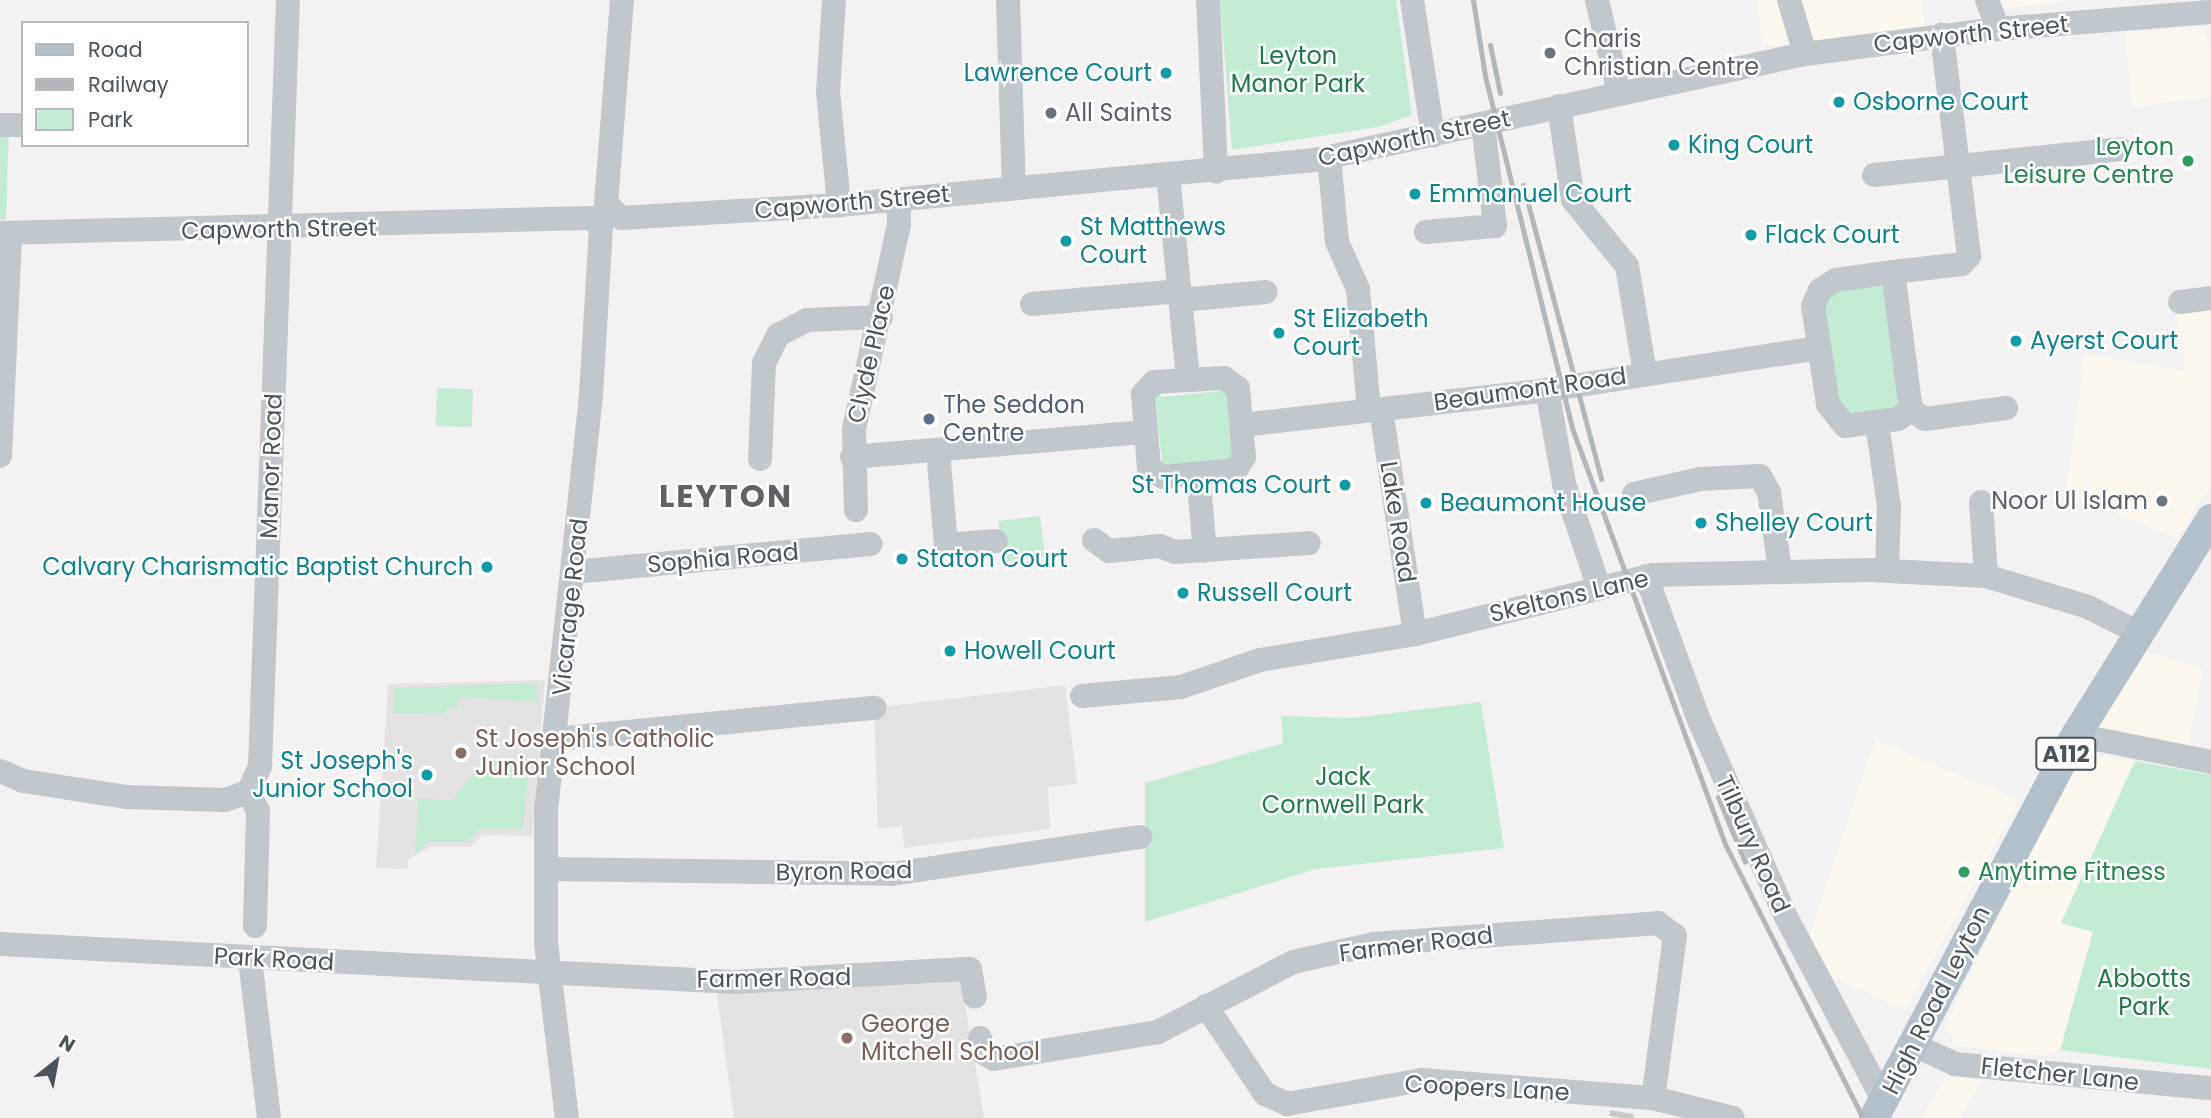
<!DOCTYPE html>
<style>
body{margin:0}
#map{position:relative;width:2211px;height:1118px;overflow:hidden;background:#f3f1f1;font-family:Poppins,sans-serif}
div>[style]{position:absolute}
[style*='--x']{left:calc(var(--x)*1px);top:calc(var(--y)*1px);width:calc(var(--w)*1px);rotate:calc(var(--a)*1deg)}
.commercial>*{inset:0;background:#fbf7ed}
.education>*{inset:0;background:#e4e2e2}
.green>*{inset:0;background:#c4ecd2;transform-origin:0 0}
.minor-tunnel>*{height:24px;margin-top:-12px;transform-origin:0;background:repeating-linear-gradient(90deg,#c9cacc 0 24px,transparent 0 36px)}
.minor>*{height:24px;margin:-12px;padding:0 12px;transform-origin:12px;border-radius:12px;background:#c0c8ce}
.major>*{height:30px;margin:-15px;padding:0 15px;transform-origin:15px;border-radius:15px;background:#b3c1cd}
.rail>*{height:5px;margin:-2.5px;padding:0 2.5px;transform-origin:2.5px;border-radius:2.5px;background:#b3b6ba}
.dots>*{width:19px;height:19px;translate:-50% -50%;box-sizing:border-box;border:4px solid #fff;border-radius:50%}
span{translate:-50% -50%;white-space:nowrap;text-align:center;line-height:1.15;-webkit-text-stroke:5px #fff;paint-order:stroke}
.shield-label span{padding:2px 5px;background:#fff;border:2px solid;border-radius:5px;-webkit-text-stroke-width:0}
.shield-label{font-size:23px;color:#4a545d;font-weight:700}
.street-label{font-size:24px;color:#4a545d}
.worship-label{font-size:24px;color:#5b616d}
.left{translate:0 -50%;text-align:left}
.right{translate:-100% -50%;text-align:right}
.park-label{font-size:24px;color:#20794a}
.culture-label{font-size:24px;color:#0d838f}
.leisure-label{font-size:24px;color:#27864d}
.service-label{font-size:24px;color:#4e5e75}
.education-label{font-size:24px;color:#785e54}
.district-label{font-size:32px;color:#5e6165;font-weight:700;letter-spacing:2px}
.legend{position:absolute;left:21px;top:21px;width:228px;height:126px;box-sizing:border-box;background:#fff;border:2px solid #b7bbbe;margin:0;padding:9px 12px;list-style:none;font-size:21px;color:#4a545d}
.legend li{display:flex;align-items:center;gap:14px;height:35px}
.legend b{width:35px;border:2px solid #b7bbbe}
.north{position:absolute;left:21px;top:1027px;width:70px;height:70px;-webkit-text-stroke:5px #fff;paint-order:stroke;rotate:31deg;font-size:19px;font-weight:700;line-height:28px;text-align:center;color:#4a545d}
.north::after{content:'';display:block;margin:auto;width:24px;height:32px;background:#4a545d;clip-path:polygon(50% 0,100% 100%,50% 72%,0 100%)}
</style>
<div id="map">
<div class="commercial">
<div style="clip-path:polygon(1756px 0,1922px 0,1926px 40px,1763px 45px)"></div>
<div style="clip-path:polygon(1995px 0,2069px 0,1998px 9px)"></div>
<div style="clip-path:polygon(2203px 27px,2211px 49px,2211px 96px,2133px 107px,2124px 32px)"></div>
<div style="clip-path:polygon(2211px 297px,2211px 485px,2176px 539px,2066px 492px,2084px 354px,2185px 371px,2174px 303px)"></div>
<div style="clip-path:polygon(2145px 652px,2203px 668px,2188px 748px,2094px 730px)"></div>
<div style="clip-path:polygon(1875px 740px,2019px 800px,1905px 1010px,1813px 968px,1805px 948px)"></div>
<div style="clip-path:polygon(2079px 753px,2135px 761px,2061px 923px,2093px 932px,2060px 1050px,2045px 1056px,1955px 1046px,1946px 1025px)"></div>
<div style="clip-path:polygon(1946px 1076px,1982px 1080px,1960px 1118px,1922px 1118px)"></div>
</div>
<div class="education">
<div style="clip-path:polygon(545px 680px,532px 836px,483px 835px,470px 847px,430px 847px,408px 860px,408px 869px,376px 868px,388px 684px)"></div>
<div style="clip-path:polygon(1065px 685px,1077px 784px,1048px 787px,1050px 829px,904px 848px,902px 826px,878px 829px,874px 708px)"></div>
<div style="clip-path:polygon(961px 981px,984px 1118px,734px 1118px,717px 994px)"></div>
</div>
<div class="green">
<div style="clip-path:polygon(1220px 0,1396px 0,1412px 115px,1378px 127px,1232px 150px)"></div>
<div style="clip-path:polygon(0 129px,9px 130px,6px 220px,0 220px)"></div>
<div style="left:1893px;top:272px;width:139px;height:75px;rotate:83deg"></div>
<div style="clip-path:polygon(1220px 385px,1231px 390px,1238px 457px,1176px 471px,1162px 462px,1156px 402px,1150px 402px,1160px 391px,1161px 397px,1220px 391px)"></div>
<div style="left:437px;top:388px;width:36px;height:38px;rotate:2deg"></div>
<div style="left:1040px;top:516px;width:41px;height:42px;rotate:83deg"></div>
<div style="clip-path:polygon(538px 683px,538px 702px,459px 697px,458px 708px,447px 708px,446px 714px,393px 713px,393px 688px)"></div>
<div style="clip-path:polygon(1481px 702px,1504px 848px,1316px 869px,1145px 922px,1145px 783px,1283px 743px,1281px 716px,1353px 718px)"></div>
<div style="clip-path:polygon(484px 760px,529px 764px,523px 830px,480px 829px,466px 842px,429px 842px,415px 855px,418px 799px,452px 800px)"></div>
<div style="clip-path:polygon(2135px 761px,2211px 775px,2211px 1069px,2060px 1050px,2093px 932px,2061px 923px)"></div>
</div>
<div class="minor-tunnel">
<div style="--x:1621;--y:1118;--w:6;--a:-81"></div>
</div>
<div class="minor">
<div style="--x:622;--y:0;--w:204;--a:94.5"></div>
<div style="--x:606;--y:203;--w:21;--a:45"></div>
<div style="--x:621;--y:218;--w:218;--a:-3.4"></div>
<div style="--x:839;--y:205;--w:478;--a:-5.4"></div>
<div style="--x:1315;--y:160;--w:501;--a:-12.21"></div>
<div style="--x:1805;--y:54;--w:195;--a:-7.4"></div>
<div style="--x:1998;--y:29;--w:214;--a:-4.6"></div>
<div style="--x:834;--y:0;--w:92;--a:93.7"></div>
<div style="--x:828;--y:92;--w:114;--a:84.4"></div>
<div style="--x:1008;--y:0;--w:188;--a:88.2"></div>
<div style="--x:1208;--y:0;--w:172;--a:87.3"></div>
<div style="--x:1412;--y:0;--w:137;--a:81.2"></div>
<div style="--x:1597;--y:0;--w:96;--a:76.7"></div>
<div style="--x:1789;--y:0;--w:56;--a:73.5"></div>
<div style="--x:1987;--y:0;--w:31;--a:69"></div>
<div style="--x:1559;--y:106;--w:95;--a:81.5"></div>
<div style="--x:1573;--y:200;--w:85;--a:50.7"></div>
<div style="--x:1627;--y:266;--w:109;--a:80.5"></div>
<div style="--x:0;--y:125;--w:19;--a:0"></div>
<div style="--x:1329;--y:157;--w:85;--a:84.6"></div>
<div style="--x:1337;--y:242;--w:51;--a:65.9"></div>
<div style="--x:1358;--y:289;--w:122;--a:84.8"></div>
<div style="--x:1168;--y:175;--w:206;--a:84.4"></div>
<div style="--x:1874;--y:175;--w:248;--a:-6"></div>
<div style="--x:1426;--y:232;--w:69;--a:-5"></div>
<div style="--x:1495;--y:226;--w:103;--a:-96.7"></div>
<div style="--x:0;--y:233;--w:590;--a:-1.46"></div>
<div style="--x:590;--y:218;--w:14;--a:39"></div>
<div style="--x:601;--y:227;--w:169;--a:93.4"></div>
<div style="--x:591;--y:396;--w:414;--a:96.2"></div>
<div style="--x:546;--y:808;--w:135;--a:90"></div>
<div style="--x:546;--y:943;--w:176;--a:83.2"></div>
<div style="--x:1893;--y:272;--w:139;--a:82.6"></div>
<div style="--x:1911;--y:410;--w:16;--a:145"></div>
<div style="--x:1898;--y:419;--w:53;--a:172.5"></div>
<div style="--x:1845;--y:426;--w:28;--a:-128"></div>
<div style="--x:1828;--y:404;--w:99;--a:-98.7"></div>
<div style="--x:1813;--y:306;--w:17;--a:-66"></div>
<div style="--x:1820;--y:290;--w:19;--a:-32"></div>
<div style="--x:1836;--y:280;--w:58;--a:-8"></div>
<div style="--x:1893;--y:272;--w:69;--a:-6.6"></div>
<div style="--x:1962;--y:264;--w:11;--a:-49"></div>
<div style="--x:1969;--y:256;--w:223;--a:-97"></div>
<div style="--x:1181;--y:300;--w:85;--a:-5.4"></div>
<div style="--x:2180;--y:302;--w:31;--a:-7"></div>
<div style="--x:1032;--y:304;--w:149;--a:-5"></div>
<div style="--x:1224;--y:378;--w:17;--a:36"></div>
<div style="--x:1238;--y:388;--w:69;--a:85"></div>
<div style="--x:1244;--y:457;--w:15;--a:122"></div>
<div style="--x:1236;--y:470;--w:73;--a:174.5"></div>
<div style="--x:1163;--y:477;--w:17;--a:-147"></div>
<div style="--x:1149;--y:468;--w:74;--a:-94.6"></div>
<div style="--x:1143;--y:394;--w:16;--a:-47"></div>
<div style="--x:1154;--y:382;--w:70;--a:-3.3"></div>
<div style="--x:1547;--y:390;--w:96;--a:79.7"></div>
<div style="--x:1564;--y:484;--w:107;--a:71.4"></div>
<div style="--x:1381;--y:410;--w:227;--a:81.4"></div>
<div style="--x:1911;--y:410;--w:17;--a:33"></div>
<div style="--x:1925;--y:419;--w:82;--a:-7.7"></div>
<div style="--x:1877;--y:423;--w:84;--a:81.8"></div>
<div style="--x:1889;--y:506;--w:64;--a:91.8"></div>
<div style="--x:1242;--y:425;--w:307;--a:-6.5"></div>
<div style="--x:1547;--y:390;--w:274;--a:-8.8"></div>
<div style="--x:938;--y:450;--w:95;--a:85.2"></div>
<div style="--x:946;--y:545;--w:50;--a:-4.6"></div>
<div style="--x:0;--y:456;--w:222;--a:-87.4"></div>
<div style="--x:852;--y:457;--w:294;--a:-4.9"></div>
<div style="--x:760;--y:459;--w:96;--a:-87.6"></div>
<div style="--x:764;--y:363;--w:31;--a:-63"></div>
<div style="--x:778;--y:335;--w:33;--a:-27"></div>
<div style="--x:807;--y:320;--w:74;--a:-2.3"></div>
<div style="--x:1198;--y:474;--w:77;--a:84.8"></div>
<div style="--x:1634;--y:494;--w:68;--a:-12.8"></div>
<div style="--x:1700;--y:479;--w:60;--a:-2.9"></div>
<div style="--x:1760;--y:476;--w:18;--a:61"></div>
<div style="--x:1769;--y:492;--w:79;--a:82"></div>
<div style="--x:1981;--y:502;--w:74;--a:86.1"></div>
<div style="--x:856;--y:510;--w:81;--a:-91.4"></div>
<div style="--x:854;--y:429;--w:209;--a:-77.6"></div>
<div style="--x:899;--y:225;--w:26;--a:-90"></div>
<div style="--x:1094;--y:540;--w:19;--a:36"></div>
<div style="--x:1109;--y:551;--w:51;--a:-5.6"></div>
<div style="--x:1160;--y:546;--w:16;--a:22"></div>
<div style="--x:1175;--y:552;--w:134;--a:-3.8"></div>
<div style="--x:574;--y:572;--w:298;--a:-5.4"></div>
<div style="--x:1646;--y:576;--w:153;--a:69.8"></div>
<div style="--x:1699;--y:720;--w:215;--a:66.2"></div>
<div style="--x:1786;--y:917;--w:208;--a:62"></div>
<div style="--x:1082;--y:696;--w:99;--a:-5.2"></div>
<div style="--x:1181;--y:687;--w:83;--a:-18.9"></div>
<div style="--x:1260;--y:660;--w:157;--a:-9.5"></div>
<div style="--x:1415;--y:634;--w:245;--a:-13.9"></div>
<div style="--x:1653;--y:575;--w:216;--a:-1.3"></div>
<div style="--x:1869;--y:570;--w:117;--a:2.9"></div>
<div style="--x:1986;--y:576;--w:107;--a:16.9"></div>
<div style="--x:2088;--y:607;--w:57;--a:27"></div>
<div style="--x:2076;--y:735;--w:138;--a:11.3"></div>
<div style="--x:556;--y:739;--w:320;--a:-5.6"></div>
<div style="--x:0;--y:771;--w:25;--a:23"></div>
<div style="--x:23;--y:781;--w:104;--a:8.8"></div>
<div style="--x:126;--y:797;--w:99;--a:1.7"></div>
<div style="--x:225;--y:800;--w:24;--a:-19"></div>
<div style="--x:248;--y:792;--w:29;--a:-65"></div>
<div style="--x:260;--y:766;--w:767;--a:-87.91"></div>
<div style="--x:248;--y:792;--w:21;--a:62"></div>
<div style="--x:258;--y:811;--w:115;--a:91.5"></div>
<div style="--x:546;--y:869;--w:346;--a:0.8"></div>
<div style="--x:892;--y:874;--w:251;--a:-8.5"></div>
<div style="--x:0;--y:944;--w:735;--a:2.96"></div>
<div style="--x:734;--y:982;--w:236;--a:-3.2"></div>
<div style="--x:970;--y:969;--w:28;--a:80"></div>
<div style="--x:250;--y:959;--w:160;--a:83.2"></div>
<div style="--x:1206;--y:1006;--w:106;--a:56.2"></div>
<div style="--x:1265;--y:1094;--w:24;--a:24"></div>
<div style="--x:1287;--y:1104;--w:137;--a:-10.1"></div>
<div style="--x:1422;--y:1080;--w:232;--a:4.5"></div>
<div style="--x:1653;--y:1098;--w:82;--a:14"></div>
<div style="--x:980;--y:1038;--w:14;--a:82"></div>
<div style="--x:982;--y:1052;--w:14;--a:30"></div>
<div style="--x:994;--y:1059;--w:166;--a:-9.3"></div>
<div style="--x:1158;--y:1032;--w:152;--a:-27.4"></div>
<div style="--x:1293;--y:962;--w:83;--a:-12.5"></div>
<div style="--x:1374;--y:944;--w:285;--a:-4.2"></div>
<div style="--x:1658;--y:923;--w:21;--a:37"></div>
<div style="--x:1675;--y:936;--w:163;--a:97.7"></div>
<div style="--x:1914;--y:1045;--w:45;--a:24.9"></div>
<div style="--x:1955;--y:1064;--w:257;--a:5.4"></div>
</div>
<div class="major">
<div style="--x:1874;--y:1118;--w:433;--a:-62.2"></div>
<div style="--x:2076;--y:735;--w:255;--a:-58"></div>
</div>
<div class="rail">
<div style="--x:1473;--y:0;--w:77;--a:81"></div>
<div style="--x:1485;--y:76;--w:363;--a:76.1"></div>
<div style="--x:1572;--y:428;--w:445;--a:69.8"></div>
<div style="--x:1726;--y:846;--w:305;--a:63.3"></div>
<div style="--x:1490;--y:45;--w:49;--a:78.2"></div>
<div style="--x:1523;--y:185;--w:304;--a:75.1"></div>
<div style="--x:1718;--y:797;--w:70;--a:67.4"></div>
</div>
<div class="dots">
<div style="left:1550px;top:53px;background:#6b7280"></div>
<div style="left:1166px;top:73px;background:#0f9aa8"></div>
<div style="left:1839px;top:102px;background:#0f9aa8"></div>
<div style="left:1051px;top:113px;background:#6b7280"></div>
<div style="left:1674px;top:145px;background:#0f9aa8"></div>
<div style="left:2188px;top:161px;background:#2e9e5b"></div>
<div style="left:1415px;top:194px;background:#0f9aa8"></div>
<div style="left:1751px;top:235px;background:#0f9aa8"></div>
<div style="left:1066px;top:241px;background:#0f9aa8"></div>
<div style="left:1279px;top:333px;background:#0f9aa8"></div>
<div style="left:2016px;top:341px;background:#0f9aa8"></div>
<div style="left:929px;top:419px;background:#5c6f8a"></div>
<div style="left:1345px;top:485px;background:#0f9aa8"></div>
<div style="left:2162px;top:501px;background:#6b7280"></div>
<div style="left:1426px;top:503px;background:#0f9aa8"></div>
<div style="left:1701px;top:523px;background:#0f9aa8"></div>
<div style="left:902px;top:559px;background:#0f9aa8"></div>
<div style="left:487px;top:567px;background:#0f9aa8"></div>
<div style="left:1183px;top:593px;background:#0f9aa8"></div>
<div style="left:950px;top:651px;background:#0f9aa8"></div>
<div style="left:461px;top:753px;background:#8d6e63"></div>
<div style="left:427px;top:775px;background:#0f9aa8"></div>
<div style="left:1964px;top:872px;background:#2e9e5b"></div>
<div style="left:847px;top:1038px;background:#8d6e63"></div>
</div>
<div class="shield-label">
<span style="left:2066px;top:754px">A112</span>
</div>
<div class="street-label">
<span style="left:1971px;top:34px;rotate:-6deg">Capworth Street</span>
<span style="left:1414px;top:138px;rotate:-12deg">Capworth Street</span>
<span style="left:852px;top:202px;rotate:-5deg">Capworth Street</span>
<span style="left:279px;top:229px;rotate:-1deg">Capworth Street</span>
<span style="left:871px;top:354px;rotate:-77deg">Clyde Place</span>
<span style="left:1530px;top:389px;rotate:-8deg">Beaumont Road</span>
<span style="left:271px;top:466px;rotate:-88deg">Manor Road</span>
<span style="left:1398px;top:522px;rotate:81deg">Lake Road</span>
<span style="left:723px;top:558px;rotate:-5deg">Sophia Road</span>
<span style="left:1569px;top:596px;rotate:-13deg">Skeltons Lane</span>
<span style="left:570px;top:607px;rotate:-84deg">Vicarage Road</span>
<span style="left:1753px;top:844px;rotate:66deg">Tilbury Road</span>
<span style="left:844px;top:871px;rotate:-1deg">Byron Road</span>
<span style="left:1416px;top:944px;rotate:-7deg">Farmer Road</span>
<span style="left:274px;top:959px;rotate:3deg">Park Road</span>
<span style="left:774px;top:978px;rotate:-1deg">Farmer Road</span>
<span style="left:1936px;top:1000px;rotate:-63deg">High Road Leyton</span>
<span style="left:2060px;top:1074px;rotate:6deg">Fletcher Lane</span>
<span style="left:1487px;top:1088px;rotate:3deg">Coopers Lane</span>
</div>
<div class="worship-label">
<span class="left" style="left:1564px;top:53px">Charis<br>Christian Centre</span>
<span class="left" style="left:1065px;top:113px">All Saints</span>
<span class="right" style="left:2148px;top:501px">Noor Ul Islam</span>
</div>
<div class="park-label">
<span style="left:1298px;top:70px">Leyton<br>Manor Park</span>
<span style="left:1343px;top:791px">Jack<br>Cornwell Park</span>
<span style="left:2144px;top:993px">Abbotts<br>Park</span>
</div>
<div class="culture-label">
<span class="right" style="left:1152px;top:73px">Lawrence Court</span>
<span class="left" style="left:1853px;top:102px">Osborne Court</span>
<span class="left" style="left:1688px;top:145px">King Court</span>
<span class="left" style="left:1429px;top:194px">Emmanuel Court</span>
<span class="left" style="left:1080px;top:241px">St Matthews<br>Court</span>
<span class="left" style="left:1765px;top:235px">Flack Court</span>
<span class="left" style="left:1293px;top:333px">St Elizabeth<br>Court</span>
<span class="left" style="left:2030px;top:341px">Ayerst Court</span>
<span class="right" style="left:1331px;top:485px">St Thomas Court</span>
<span class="left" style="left:1440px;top:503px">Beaumont House</span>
<span class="left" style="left:1715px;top:523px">Shelley Court</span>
<span class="left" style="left:916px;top:559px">Staton Court</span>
<span class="right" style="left:473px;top:567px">Calvary Charismatic Baptist Church</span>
<span class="left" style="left:1197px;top:593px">Russell Court</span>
<span class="left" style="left:964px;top:651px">Howell Court</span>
<span class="right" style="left:413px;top:775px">St Joseph's<br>Junior School</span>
</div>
<div class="leisure-label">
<span class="right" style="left:2174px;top:161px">Leyton<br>Leisure Centre</span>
<span class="left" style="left:1978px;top:872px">Anytime Fitness</span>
</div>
<div class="service-label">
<span class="left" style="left:943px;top:419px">The Seddon<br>Centre</span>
</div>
<div class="education-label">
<span class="left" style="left:475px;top:753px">St Joseph's Catholic<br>Junior School</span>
<span class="left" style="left:861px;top:1038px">George<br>Mitchell School</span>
</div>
<div class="district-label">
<span style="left:726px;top:496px">LEYTON</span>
</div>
<ul class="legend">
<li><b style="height:9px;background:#b3c1cd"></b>Road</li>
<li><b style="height:9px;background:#b3b6ba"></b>Railway</li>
<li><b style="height:19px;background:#c4ecd2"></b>Park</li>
</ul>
<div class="north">N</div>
</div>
